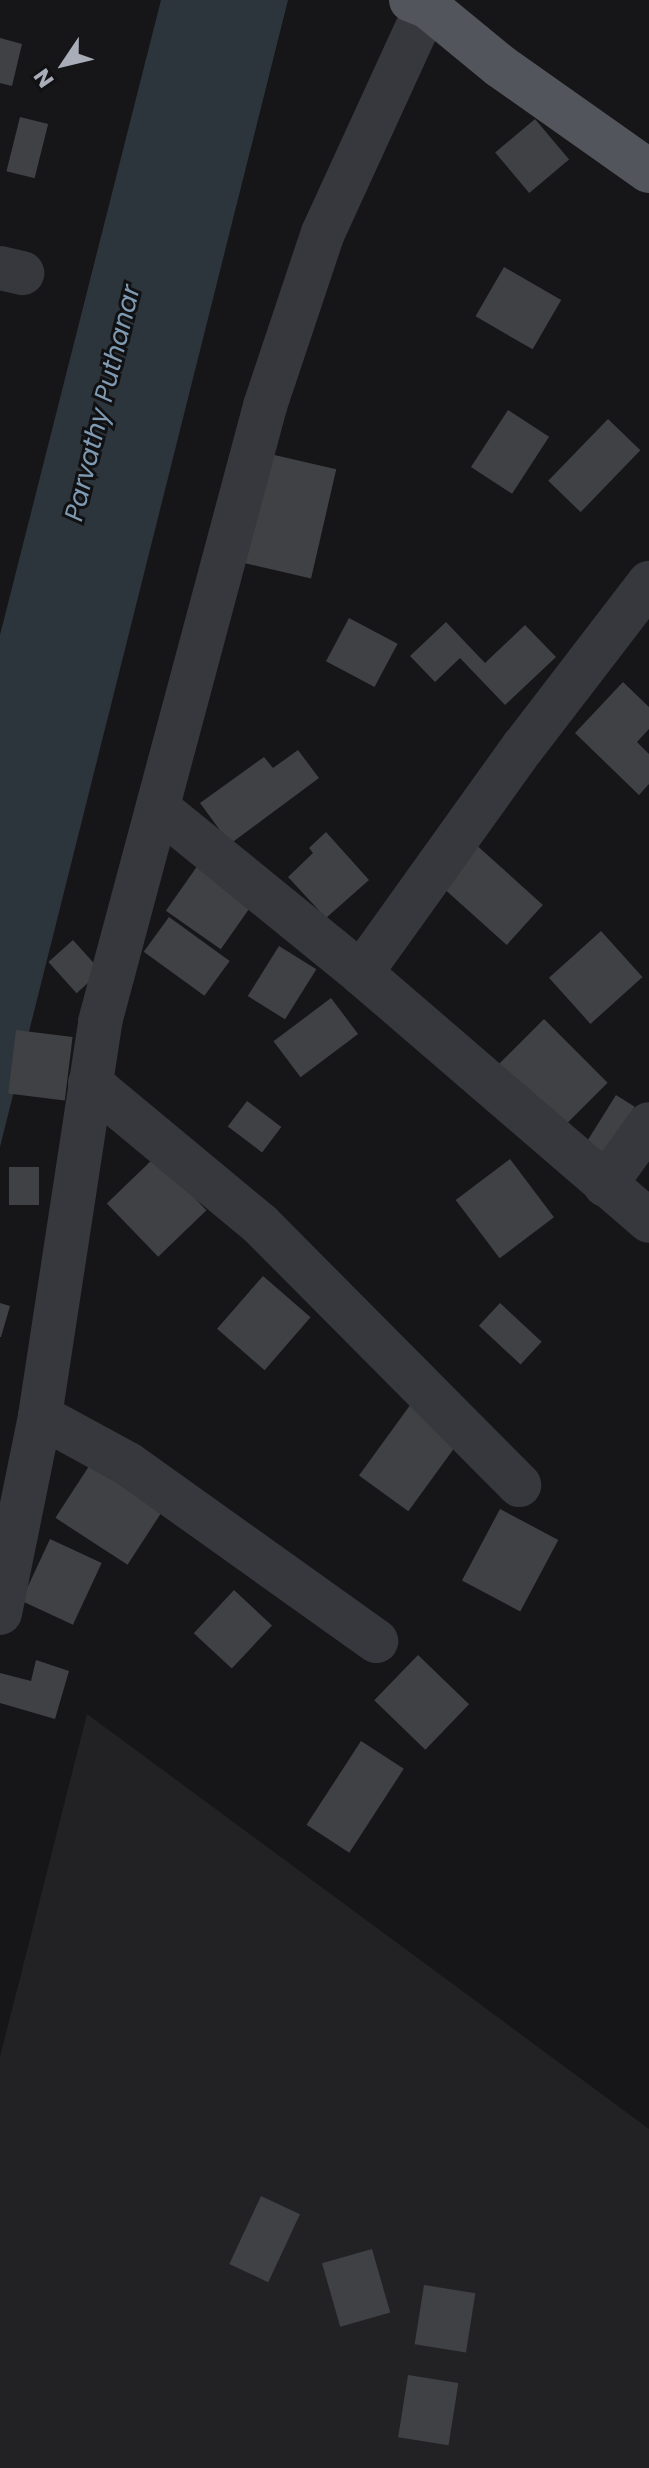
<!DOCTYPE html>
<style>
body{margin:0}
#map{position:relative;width:649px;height:2468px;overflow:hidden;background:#161618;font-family:Poppins,sans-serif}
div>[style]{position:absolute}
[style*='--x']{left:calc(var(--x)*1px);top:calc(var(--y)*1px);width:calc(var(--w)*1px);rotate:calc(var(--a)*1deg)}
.built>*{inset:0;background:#222225}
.water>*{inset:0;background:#2c353c}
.building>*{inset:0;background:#404145;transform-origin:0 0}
.minor>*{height:44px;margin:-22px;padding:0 22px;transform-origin:22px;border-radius:22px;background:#37383d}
.major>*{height:44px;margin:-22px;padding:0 22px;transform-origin:22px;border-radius:22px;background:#53555c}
span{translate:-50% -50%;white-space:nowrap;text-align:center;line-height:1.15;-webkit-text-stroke:6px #111113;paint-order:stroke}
.water-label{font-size:26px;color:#7f9bb3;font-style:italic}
.north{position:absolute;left:24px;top:24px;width:80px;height:80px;-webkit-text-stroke:6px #111113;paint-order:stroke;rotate:235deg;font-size:22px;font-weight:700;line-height:32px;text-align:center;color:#a8adb8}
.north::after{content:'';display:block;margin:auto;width:28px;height:36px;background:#a8adb8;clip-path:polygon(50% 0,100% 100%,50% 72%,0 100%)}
</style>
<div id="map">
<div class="built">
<div style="clip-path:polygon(87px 1714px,649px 2129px,649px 2468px,0 2468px,0 2057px)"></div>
</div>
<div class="water">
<div style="clip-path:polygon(161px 0,288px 0,0 1147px,0 635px)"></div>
</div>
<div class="building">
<div style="clip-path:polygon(0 38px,22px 44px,12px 86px,0 83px)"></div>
<div style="left:20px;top:117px;width:29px;height:56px;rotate:14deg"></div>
<div style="left:535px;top:119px;width:53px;height:52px;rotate:50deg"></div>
<div style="left:504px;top:267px;width:66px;height:57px;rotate:30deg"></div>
<div style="left:508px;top:410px;width:49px;height:68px;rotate:33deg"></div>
<div style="left:608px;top:419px;width:45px;height:86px;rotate:44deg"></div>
<div style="left:270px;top:454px;width:68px;height:112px;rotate:13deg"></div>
<div style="left:349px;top:618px;width:55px;height:49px;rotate:28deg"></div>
<div style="clip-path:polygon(446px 622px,485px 663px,525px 625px,556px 657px,505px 705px,460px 658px,435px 682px,410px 656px)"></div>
<div style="clip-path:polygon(623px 682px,649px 707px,649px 729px,637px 742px,649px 754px,649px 784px,639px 795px,575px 733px)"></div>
<div style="clip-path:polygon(298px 750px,319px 778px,230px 844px,200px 803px,264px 757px,273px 768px)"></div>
<div style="clip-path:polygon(326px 832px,369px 880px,326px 918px,288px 877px,313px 853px,309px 848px)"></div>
<div style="left:473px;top:842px;width:94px;height:54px;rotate:42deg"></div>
<div style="left:198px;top:865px;width:67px;height:56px;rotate:35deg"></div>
<div style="left:169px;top:917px;width:75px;height:43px;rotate:36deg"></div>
<div style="left:601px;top:931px;width:62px;height:70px;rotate:48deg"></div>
<div style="left:73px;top:940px;width:42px;height:33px;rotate:48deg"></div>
<div style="left:279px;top:946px;width:44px;height:59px;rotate:32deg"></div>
<div style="left:331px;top:998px;width:45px;height:72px;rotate:53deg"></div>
<div style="left:544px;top:1019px;width:90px;height:68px;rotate:45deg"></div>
<div style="left:16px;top:1030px;width:57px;height:64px;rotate:7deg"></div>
<div style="left:616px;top:1095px;width:22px;height:64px;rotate:32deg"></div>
<div style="left:247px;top:1101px;width:43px;height:32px;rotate:37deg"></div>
<div style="left:155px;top:1157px;width:74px;height:67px;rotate:46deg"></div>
<div style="left:510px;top:1159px;width:73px;height:68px;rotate:53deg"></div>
<div style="left:9px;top:1167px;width:30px;height:38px"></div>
<div style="left:263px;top:1276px;width:63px;height:70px;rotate:41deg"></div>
<div style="clip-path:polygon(0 1303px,10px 1306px,1px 1337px,0 1337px)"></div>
<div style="left:500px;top:1303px;width:57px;height:31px;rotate:43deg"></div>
<div style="left:416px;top:1397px;width:61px;height:97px;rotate:36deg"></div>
<div style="left:93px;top:1460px;width:86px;height:69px;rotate:33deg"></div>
<div style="left:500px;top:1509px;width:66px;height:81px;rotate:28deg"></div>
<div style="left:50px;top:1539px;width:57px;height:68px;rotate:25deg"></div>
<div style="left:234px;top:1590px;width:52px;height:59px;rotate:43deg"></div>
<div style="left:418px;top:1655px;width:71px;height:63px;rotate:44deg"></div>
<div style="clip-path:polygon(36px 1660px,69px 1671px,55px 1719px,0 1703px,0 1673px,31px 1681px)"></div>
<div style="left:361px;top:1741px;width:51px;height:100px;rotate:33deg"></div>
<div style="left:261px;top:2196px;width:43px;height:75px;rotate:25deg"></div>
<div style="left:372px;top:2249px;width:66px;height:52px;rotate:74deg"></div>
<div style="left:424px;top:2285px;width:52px;height:60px;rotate:9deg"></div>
<div style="left:408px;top:2375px;width:51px;height:63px;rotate:9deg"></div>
</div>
<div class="minor">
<div style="--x:0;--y:268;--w:23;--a:13"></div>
<div style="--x:158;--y:808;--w:262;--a:39.1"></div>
<div style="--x:361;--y:973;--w:380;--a:40.7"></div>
<div style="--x:361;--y:973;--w:278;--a:-54.4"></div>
<div style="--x:523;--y:747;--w:207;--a:-52.5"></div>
<div style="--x:90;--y:1083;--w:221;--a:39.7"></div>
<div style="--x:260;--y:1224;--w:368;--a:45.2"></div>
<div style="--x:605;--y:1185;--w:75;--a:-54.2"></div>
<div style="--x:40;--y:1416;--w:100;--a:28.6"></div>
<div style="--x:128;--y:1464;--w:305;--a:35.5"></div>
<div style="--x:0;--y:1613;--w:201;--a:-78.5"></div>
<div style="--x:40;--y:1416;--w:399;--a:-81.3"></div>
<div style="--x:100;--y:1022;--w:638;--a:-75"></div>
<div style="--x:265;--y:406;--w:182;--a:-71.5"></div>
<div style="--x:323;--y:233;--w:250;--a:-65.4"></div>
</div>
<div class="major">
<div style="--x:411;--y:0;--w:17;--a:21"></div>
<div style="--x:427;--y:6;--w:94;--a:39.4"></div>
<div style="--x:500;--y:66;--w:182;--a:35.2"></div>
</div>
<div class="water-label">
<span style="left:103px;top:403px;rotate:-76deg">Parvathy Puthanar</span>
</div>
<div class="north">N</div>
</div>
